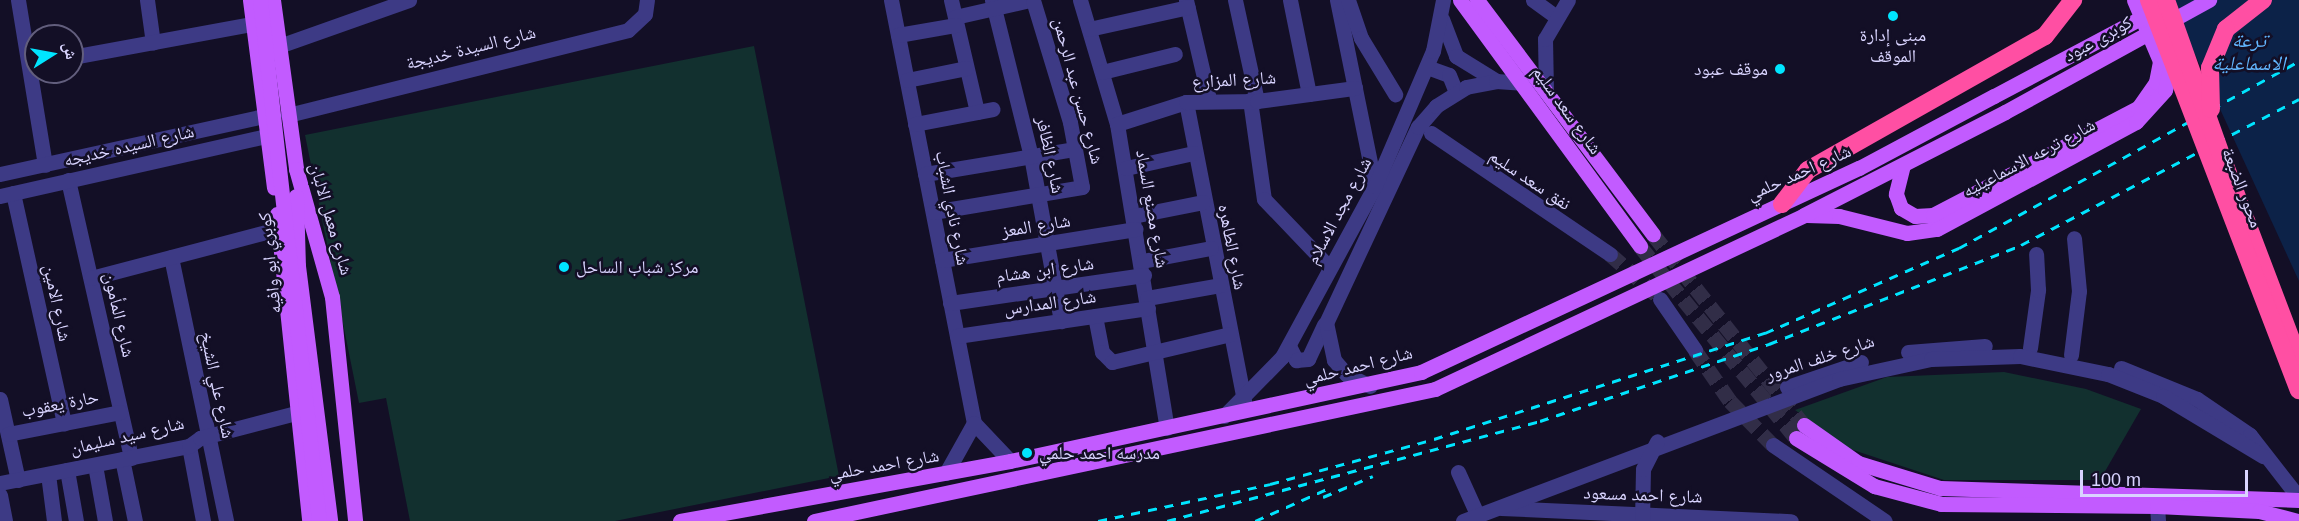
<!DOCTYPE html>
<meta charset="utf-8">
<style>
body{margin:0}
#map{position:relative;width:2299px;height:521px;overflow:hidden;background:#130f26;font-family:Arial,"Noto Naskh Arabic",sans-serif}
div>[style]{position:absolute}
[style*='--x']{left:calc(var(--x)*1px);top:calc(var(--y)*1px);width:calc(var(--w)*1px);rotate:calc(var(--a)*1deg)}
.green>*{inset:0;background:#12302f}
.water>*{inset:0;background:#0c2248}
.minor-tunnel>*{height:15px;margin-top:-7.5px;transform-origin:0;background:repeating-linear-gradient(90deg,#312d47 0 15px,transparent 0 23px)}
.major-tunnel>*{height:15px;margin-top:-7.5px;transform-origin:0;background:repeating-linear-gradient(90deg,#312d47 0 15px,transparent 0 23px)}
.minor>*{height:15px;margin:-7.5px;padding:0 7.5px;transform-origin:7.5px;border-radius:7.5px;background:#3d3a85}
.major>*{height:15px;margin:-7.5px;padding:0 7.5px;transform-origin:7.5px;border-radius:7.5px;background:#c25bff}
.highway>*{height:18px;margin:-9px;padding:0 9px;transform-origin:9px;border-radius:9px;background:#ff4fa3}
.rail>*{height:3px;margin-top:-1.5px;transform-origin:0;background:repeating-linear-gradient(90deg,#00e5ff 0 9px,transparent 0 17px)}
.major-bridge>*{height:15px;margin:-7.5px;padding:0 7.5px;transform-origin:7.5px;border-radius:7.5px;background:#c25bff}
.highway-bridge>*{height:18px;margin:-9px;padding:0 9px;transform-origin:9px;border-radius:9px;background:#ff4fa3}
.dots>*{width:16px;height:16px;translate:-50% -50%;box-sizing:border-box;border:3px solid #130f26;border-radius:50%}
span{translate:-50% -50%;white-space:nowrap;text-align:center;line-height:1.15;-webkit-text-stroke:5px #130f26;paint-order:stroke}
.poi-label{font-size:18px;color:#d9d4ff}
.right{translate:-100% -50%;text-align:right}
.left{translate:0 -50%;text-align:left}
.street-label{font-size:18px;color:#d9d4ff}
.water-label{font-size:20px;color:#62b6ff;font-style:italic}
.north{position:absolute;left:24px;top:24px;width:60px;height:60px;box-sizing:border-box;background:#130f26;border:2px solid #625e7d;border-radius:50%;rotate:79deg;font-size:16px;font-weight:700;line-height:24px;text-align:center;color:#d9d4ff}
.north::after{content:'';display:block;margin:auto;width:21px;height:27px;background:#00e5ff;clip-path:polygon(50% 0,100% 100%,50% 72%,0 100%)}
.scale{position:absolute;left:2080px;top:470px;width:168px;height:27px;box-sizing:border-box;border:3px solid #d9d4ff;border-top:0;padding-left:8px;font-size:18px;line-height:21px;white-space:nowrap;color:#d9d4ff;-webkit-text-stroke:4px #130f26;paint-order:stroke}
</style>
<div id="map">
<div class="green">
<div style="clip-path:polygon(754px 46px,839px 476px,615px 521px,410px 521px,386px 398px,359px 403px,305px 135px)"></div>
<div style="clip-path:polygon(2004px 372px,2086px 389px,2141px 409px,2100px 480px,1944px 480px,1850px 449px,1795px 410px,1887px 377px)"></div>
</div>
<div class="water">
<div style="clip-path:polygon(2170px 0,2299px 0,2299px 281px)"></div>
</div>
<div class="minor-tunnel">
<div style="--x:1610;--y:254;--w:62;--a:41.1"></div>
<div style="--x:1695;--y:350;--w:62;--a:55.5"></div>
<div style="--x:1730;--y:401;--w:62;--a:45.7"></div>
</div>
<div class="major-tunnel">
<div style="--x:1653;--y:234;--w:243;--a:51.7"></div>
<div style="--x:1640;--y:246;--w:247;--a:50.9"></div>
</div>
<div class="minor">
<div style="--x:18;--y:0;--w:167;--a:80.7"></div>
<div style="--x:147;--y:0;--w:43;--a:82.1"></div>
<div style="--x:891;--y:0;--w:431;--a:78.9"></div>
<div style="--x:974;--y:423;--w:52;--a:46.5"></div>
<div style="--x:951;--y:0;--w:115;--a:76.9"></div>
<div style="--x:992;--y:0;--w:161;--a:76"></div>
<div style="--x:1031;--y:156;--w:168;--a:79.7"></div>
<div style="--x:1080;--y:0;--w:129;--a:73.4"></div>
<div style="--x:1117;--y:124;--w:308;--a:80.7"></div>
<div style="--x:1186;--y:0;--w:102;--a:76.9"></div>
<div style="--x:1235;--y:0;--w:103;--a:77.7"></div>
<div style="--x:1290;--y:0;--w:96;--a:78.6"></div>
<div style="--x:1337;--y:0;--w:190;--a:78.5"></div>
<div style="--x:1348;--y:0;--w:40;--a:71.1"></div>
<div style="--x:1361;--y:38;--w:66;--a:58.7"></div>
<div style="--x:1533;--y:0;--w:29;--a:36"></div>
<div style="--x:955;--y:17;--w:77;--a:-12.8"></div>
<div style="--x:1442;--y:19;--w:40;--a:69"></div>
<div style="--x:1456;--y:56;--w:46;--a:31.6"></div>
<div style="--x:1089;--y:29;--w:101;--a:-12.5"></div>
<div style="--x:898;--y:35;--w:59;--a:-9.8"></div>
<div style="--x:279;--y:46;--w:138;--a:-19.5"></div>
<div style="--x:72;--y:57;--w:183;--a:-10.4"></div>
<div style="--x:1427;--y:67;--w:23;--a:20"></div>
<div style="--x:1449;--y:75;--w:18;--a:68"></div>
<div style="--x:1102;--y:72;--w:75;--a:-13.9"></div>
<div style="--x:907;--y:80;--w:60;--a:-11.5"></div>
<div style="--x:1546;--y:91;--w:52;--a:-91.1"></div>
<div style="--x:1545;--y:39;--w:45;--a:-59.5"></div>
<div style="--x:1250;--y:100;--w:100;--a:82"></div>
<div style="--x:1264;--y:199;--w:95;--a:46.3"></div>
<div style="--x:1186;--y:102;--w:304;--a:79"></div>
<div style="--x:288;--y:115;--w:350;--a:-14"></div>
<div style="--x:628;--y:30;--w:23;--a:-43"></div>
<div style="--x:645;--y:14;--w:14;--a:-82"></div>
<div style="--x:915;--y:124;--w:79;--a:-10.9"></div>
<div style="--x:1117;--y:124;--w:72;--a:-17.7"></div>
<div style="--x:1186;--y:102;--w:71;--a:-0.8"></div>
<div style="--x:1257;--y:101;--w:99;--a:-7.6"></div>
<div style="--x:1431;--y:133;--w:216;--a:34.1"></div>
<div style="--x:1126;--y:168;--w:69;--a:-12.6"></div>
<div style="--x:0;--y:174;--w:269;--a:-12.4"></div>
<div style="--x:925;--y:174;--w:152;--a:-9.5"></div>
<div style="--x:68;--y:180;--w:285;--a:77.2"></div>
<div style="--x:13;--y:193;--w:236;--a:77.5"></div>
<div style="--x:0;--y:196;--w:274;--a:-12.7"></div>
<div style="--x:933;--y:212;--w:151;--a:-9.5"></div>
<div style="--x:1082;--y:187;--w:66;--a:-100.5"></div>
<div style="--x:1070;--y:122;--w:127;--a:-106.9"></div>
<div style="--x:1133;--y:216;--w:71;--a:-11.3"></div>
<div style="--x:171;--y:257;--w:270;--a:78.2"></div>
<div style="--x:942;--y:260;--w:196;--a:-9.1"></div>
<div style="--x:1142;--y:261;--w:70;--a:-10.7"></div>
<div style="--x:91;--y:278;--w:193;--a:-14.7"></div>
<div style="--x:1147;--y:298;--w:74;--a:-10.1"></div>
<div style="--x:1660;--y:299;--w:62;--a:55.5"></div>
<div style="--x:950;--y:303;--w:196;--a:-8.2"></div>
<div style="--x:1095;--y:316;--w:37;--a:79"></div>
<div style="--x:1102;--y:352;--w:14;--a:45"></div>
<div style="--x:1112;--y:362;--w:121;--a:-13.3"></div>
<div style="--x:957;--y:336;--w:193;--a:-8.3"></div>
<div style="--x:1289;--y:346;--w:16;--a:63"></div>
<div style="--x:1296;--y:360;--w:12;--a:-5"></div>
<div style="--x:1308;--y:359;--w:38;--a:-65"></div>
<div style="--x:2030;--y:348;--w:59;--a:-82.1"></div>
<div style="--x:2038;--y:290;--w:36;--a:-93"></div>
<div style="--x:1908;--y:352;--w:77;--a:-4.5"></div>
<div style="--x:2071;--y:355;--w:64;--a:-82.9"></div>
<div style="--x:2079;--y:291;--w:53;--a:-95.4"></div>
<div style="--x:2121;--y:368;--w:82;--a:22.2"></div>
<div style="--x:2197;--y:399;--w:64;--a:34.2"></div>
<div style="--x:2250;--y:435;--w:80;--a:52.1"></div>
<div style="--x:1370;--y:386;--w:25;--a:-154"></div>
<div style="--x:1347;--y:375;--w:20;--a:-131"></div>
<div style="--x:1334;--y:360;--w:38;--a:-102"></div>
<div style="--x:1326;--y:323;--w:217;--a:-64.9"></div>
<div style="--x:1418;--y:127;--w:28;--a:-49"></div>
<div style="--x:1436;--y:106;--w:36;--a:-32"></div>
<div style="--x:1466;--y:87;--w:31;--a:-11"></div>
<div style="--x:1496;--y:81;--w:29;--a:4"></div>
<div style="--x:1787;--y:387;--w:78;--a:-18.7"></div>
<div style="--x:0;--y:399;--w:83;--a:77.5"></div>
<div style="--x:1224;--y:416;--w:83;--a:-45.5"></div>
<div style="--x:1282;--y:357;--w:195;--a:-61.5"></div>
<div style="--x:1375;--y:186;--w:147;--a:-66.8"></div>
<div style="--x:1433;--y:51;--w:52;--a:-78.9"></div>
<div style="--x:8;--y:434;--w:114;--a:-11.1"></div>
<div style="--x:1773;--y:445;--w:135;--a:34.2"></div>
<div style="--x:189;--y:446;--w:76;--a:79.4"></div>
<div style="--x:122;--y:459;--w:63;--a:78.2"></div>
<div style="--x:95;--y:465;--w:57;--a:79.9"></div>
<div style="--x:67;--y:470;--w:52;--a:80"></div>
<div style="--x:1458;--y:472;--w:46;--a:65.7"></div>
<div style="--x:946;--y:473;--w:57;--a:-60.8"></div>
<div style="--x:48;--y:474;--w:47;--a:82.7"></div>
<div style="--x:0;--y:483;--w:193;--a:-11.1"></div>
<div style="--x:189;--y:446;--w:14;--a:-36"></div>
<div style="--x:200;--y:438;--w:99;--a:-14.6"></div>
<div style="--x:0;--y:495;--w:26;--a:79"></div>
<div style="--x:2157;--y:506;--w:15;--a:86"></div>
<div style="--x:1501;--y:508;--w:290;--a:2.6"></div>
<div style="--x:1463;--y:521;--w:402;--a:-20.7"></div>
<div style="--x:1839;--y:379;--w:94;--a:-12.3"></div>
<div style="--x:1931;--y:359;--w:89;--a:-1.9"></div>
<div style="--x:2020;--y:356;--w:90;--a:11.6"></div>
<div style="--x:2108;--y:374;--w:59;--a:21.8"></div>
<div style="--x:2163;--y:396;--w:117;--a:31"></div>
<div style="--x:1642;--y:521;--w:52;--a:-88.9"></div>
<div style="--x:1643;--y:469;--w:31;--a:-63"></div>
</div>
<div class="major">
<div style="--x:250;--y:0;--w:189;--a:82.7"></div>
<div style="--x:273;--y:0;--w:171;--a:82.2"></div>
<div style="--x:296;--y:169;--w:133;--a:74.3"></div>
<div style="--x:332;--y:297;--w:225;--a:84.1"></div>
<div style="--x:1460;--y:0;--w:305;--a:53.8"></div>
<div style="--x:1477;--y:0;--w:293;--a:53.1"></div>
<div style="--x:1903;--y:165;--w:30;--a:104"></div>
<div style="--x:1896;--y:194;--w:15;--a:70"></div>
<div style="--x:1901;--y:208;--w:16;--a:30"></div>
<div style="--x:1915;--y:216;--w:18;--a:-3"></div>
<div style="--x:1933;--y:215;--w:231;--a:-27.6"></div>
<div style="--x:2138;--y:108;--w:32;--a:-55"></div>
<div style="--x:2156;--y:82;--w:21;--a:-79"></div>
<div style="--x:2160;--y:61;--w:66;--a:-113.1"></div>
<div style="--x:296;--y:196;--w:70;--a:88.4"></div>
<div style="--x:298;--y:266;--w:257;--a:82.8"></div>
<div style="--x:277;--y:214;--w:309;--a:84"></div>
<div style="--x:1807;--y:215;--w:32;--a:2"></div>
<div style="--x:1839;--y:216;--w:70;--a:14"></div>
<div style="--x:1907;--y:233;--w:30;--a:-8"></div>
<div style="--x:1937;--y:229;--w:226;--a:-28.3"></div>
<div style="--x:2136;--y:122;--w:43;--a:-47.8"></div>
<div style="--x:2165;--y:90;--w:32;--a:-76"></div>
<div style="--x:1804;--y:425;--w:66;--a:35.1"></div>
<div style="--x:1858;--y:463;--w:86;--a:17"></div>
<div style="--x:1940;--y:488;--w:359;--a:1.9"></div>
<div style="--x:1796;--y:438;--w:92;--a:31.6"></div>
<div style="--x:1874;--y:486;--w:69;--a:15"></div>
<div style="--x:1941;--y:504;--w:216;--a:0.5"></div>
<div style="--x:2157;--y:506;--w:102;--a:2.8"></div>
<div style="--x:2259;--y:511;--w:40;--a:14.4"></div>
<div style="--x:680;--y:521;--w:335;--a:-10.3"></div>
<div style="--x:1010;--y:461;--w:421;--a:-12.2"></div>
<div style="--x:1421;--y:372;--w:483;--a:-25"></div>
<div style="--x:1859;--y:168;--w:153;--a:-28.1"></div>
<div style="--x:814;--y:521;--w:635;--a:-12"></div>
<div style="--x:1435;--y:389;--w:408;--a:-25.2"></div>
<div style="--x:1804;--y:215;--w:226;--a:-27.1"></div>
</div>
<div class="highway">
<div style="--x:2226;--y:29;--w:47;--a:-38.1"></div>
<div style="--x:2223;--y:160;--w:214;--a:69.2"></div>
<div style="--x:1782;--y:204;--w:43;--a:-52.6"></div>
<div style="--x:1808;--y:170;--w:272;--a:-29.5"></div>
<div style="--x:2045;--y:36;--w:46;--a:-52.1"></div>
</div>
<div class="rail">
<div style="--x:1323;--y:497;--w:54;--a:-22.8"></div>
<div style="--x:1098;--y:521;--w:176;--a:-12.1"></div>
<div style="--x:1270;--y:484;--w:170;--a:-15.3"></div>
<div style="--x:1434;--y:439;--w:348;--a:-17.8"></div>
<div style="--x:1765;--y:333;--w:212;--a:-23.7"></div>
<div style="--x:1959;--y:248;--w:388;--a:-28.8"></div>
<div style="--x:1167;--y:521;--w:386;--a:-15"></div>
<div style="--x:1540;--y:421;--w:242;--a:-18.6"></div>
<div style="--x:1769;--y:344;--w:271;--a:-21.4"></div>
<div style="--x:2021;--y:245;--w:314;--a:-27.7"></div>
<div style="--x:1255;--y:521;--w:81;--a:-24"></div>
</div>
<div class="major-bridge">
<div style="--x:260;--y:0;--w:524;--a:83.54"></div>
<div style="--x:1994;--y:96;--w:191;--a:-28"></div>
<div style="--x:2005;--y:112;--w:233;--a:-28.8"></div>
</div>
<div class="highway-bridge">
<div style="--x:2149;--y:0;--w:418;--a:69"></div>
<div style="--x:2166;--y:0;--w:170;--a:70.4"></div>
<div style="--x:2211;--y:109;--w:41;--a:-91.4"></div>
<div style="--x:2210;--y:68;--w:42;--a:-67.7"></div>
</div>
<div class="dots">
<div style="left:1893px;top:16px;background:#00e5ff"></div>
<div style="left:1780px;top:69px;background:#00e5ff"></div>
<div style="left:564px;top:267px;background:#00e5ff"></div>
<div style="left:1027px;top:453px;background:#00e5ff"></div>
</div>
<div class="poi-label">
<span style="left:1893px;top:46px">مبنى إدارة<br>الموقف</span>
<span class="right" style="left:1768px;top:69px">موقف عبود</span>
<span class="left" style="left:576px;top:267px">مركز شباب الساحل</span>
<span class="left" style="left:1039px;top:453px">مدرسه احمد حلمي</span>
</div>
<div class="street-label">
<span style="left:2098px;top:39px;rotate:-29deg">كوبرى عبود</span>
<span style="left:471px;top:48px;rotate:-14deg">شارع السيدة خديجة</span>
<span style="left:1234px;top:80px;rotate:-3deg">شارع المزارع</span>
<span style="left:1078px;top:91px;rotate:75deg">شارع حسن عبد الرحمن</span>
<span style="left:1567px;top:110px;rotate:54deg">شارع سعد سليم</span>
<span style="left:129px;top:146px;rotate:-13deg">شارع السيده خديجه</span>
<span style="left:1050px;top:155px;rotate:78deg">شارع الظافر</span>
<span style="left:2029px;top:158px;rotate:-28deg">شارع ترعه الاسماعيليه</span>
<span style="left:1799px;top:173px;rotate:-24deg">شارع احمد حلمي</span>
<span style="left:1530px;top:180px;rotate:34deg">نفق سعد سليم</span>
<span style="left:2242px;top:188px;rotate:69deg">محور الضبعة</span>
<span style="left:952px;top:208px;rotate:79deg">شارع نادي الشباب</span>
<span style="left:1152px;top:209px;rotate:80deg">شارع مصنع السماد</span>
<span style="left:1339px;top:211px;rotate:-62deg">شارع مجد الاسلام</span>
<span style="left:331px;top:219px;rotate:74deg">شارع معمل الالبان</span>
<span style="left:1036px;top:226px;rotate:-9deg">شارع المعز</span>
<span style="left:1232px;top:247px;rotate:79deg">شارع الطاهره</span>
<span style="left:270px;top:263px;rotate:-96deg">كوبري ابو وافيه</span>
<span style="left:1045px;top:270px;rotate:-8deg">شارع ابن هشام</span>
<span style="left:57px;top:303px;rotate:78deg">شارع الامين</span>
<span style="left:1050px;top:303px;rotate:-8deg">شارع المدارس</span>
<span style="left:119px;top:315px;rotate:77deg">شارع المأمون</span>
<span style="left:1820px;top:358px;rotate:-18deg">شارع خلف المرور</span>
<span style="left:1358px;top:366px;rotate:-14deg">شارع احمد حلمي</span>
<span style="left:217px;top:385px;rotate:78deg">شارع علي الشيخ</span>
<span style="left:60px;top:404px;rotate:-11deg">حارة يعقوب</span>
<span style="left:127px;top:436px;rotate:-13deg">شارع سيد سليمان</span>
<span style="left:884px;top:465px;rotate:-10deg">شارع احمد حلمي</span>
<span style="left:1643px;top:495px;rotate:2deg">شارع احمد مسعود</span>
</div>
<div class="water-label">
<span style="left:2249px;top:52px">ترعة<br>الاسماعلية</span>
</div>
<div class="north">ش</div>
<div class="scale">100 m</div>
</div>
